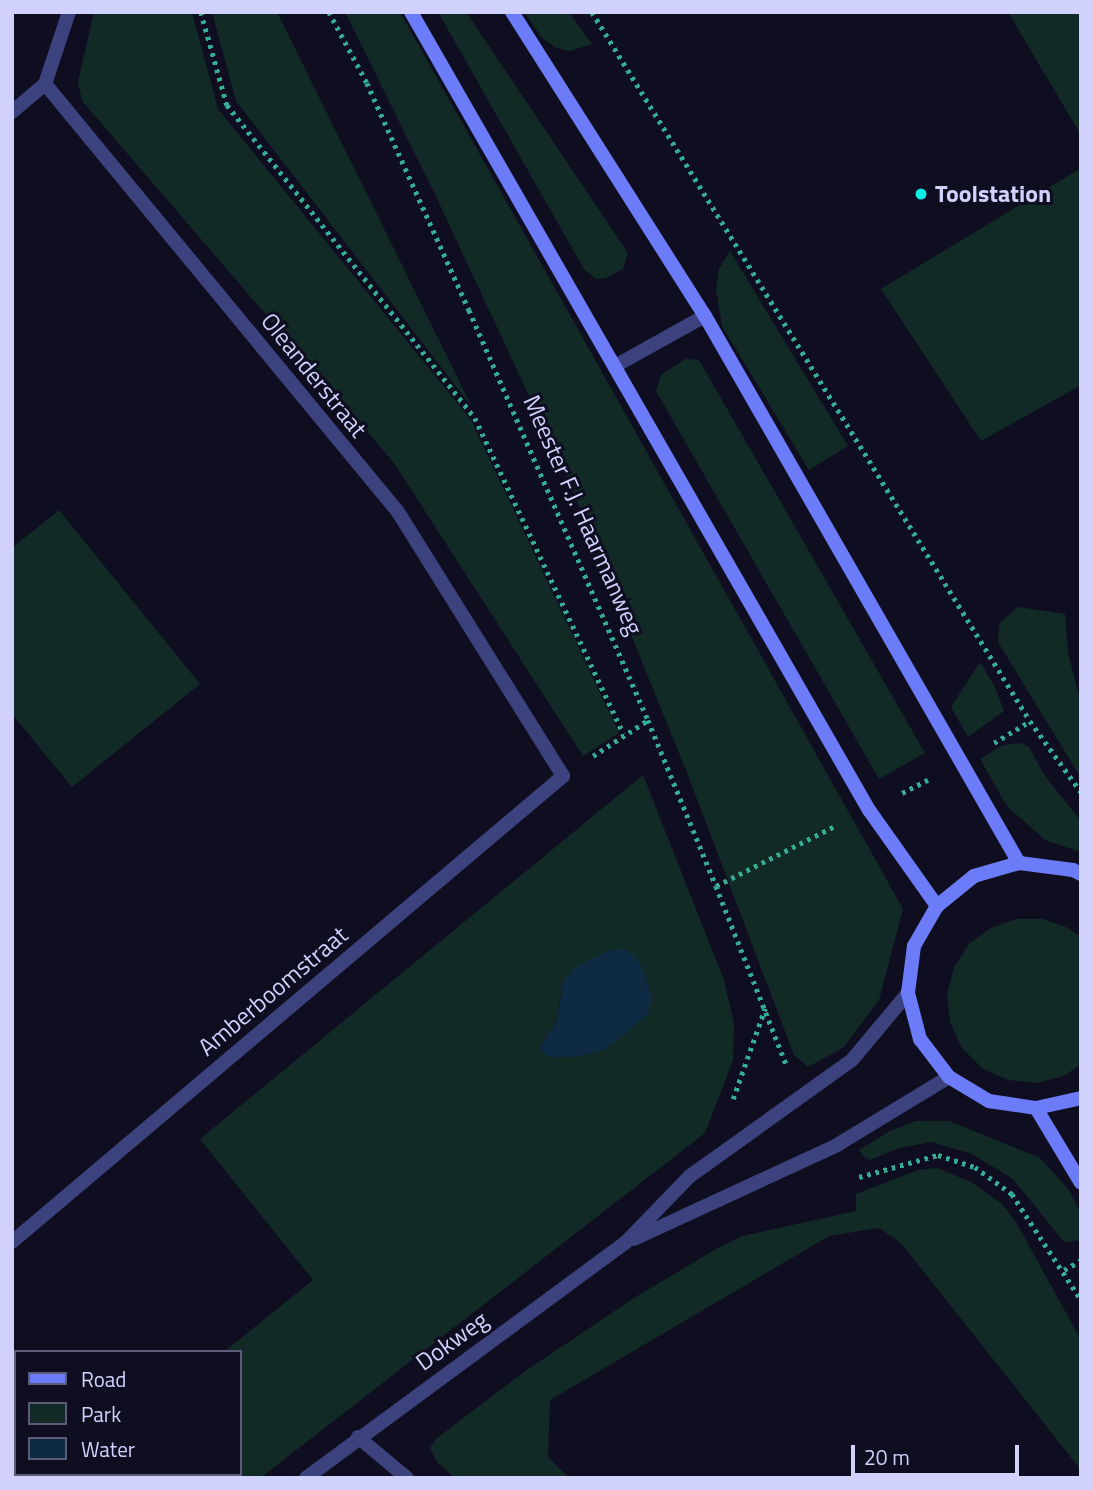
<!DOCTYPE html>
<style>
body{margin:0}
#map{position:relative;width:1093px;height:1490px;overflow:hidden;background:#0f0e21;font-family:"Titillium Web",sans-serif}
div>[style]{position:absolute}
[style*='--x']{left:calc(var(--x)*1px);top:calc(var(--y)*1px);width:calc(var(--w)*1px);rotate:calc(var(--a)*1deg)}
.green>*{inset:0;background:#122a26}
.water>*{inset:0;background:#0f2b43}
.path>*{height:4.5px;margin-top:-2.25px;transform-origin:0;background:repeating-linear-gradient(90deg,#34ad95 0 3.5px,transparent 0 8.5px)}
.minor>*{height:14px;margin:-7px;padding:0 7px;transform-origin:7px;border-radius:7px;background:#3c427d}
.tertiary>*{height:14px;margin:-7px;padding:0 7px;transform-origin:7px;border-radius:7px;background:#3c427d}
.secondary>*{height:14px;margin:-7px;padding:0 7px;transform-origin:7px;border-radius:7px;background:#6c7cf8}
.dots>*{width:19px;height:19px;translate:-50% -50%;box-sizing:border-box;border:4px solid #0f0e21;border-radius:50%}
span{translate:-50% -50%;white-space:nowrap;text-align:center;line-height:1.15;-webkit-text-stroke:6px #0f0e21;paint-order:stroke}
.poi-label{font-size:24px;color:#d0d1fd;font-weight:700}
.left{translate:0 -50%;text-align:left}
.street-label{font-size:24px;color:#d0d1fd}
.frame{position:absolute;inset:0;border:14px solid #d0d1fd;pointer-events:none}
.legend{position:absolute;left:14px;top:1350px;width:228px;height:126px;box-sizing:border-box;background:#0f0e21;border:2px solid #5c5c79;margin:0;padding:9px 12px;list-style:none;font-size:21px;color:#d0d1fd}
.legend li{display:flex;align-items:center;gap:14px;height:35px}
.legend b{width:35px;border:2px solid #5c5c79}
.scale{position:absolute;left:851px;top:1445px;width:168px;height:32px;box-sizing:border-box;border:4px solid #d0d1fd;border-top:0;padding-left:9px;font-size:21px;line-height:24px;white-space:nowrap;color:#d0d1fd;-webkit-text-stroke:5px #0f0e21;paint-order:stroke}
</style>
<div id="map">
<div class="green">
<div style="clip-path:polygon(94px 12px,192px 12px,218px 109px,471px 420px,619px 733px,583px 756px,394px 463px,82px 101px,78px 82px)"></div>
<div style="clip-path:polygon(212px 12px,277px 12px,472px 407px,236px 101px)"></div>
<div style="clip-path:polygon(345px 12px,400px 12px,903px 909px,879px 1000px,844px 1047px,808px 1067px,794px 1055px,686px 770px,567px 477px,432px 188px)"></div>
<div style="clip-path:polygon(438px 12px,466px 12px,628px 253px,623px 269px,606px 278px,596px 279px,584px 269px)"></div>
<div style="clip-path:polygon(524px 12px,569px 12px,592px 44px,570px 51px,556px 48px,542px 38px)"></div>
<div style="clip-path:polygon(1008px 12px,1081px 12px,1081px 135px)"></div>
<div style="clip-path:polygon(1081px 168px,1081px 385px,981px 441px,881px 289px)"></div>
<div style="clip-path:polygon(730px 251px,848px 446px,809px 470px,722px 326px,716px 289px,719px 269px)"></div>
<div style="clip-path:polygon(685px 359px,699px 360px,925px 753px,879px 779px,656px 391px,661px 375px)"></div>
<div style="clip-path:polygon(59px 510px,200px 684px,72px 787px,12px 714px,12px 548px)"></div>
<div style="clip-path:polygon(1018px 607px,1065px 614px,1068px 653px,1081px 704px,1081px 778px,998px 642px,999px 624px)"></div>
<div style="clip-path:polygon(980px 662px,995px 687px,1004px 711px,968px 737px,951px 707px)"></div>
<div style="clip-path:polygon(1020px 743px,1029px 747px,1045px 776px,1081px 821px,1081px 852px,1045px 840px,1007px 806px,980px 759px,1003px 745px)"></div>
<div style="clip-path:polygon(evenodd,643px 775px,724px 980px,734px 1024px,733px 1060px,705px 1133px,260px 1478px,68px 1478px,73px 1474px,240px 1474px,240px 1352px,224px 1352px,313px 1280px,200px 1139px,643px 775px,637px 958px,652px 1000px,589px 1053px,573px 1057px,547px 1057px,540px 1047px,557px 1021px,560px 996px,637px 958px)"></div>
<div style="clip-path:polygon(1016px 919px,1042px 919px,1066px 927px,1081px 937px,1081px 1064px,1064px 1076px,1036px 1083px,1008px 1080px,982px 1068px,962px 1048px,950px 1022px,947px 995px,954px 967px,970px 943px,991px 928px)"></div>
<div style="clip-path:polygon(916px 1121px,949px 1121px,1040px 1158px,1068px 1189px,1081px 1213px,1081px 1240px,1064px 1242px,1013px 1179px,972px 1154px,931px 1142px,899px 1148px,870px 1160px,863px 1156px,859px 1150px,890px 1131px)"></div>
<div style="clip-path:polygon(937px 1168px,971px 1182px,1002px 1204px,1016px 1222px,1081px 1340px,1081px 1470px,901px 1243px,879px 1228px,829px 1236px,550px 1400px,548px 1457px,569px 1478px,455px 1478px,438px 1463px,430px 1448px,437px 1438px,527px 1370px,634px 1298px,716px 1249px,743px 1236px,856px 1211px,856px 1194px,918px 1170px)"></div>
</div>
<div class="water">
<div style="clip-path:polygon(624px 949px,637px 958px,649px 987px,652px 1000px,648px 1014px,605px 1050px,573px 1057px,547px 1057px,540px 1047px,557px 1021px,563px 981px,575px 968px,592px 959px,611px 950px)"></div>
</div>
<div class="path">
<div style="--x:201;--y:12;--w:97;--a:74.4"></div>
<div style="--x:227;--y:105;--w:399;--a:51.6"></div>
<div style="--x:475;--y:418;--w:349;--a:64.8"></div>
<div style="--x:329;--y:12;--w:81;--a:61.8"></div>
<div style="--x:367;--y:83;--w:249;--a:65.8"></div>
<div style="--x:469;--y:310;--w:447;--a:66.4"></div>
<div style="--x:648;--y:720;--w:179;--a:67.7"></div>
<div style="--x:716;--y:886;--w:136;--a:-26.8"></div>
<div style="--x:592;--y:12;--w:833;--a:58.29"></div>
<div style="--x:994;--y:743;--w:42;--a:-31.4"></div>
<div style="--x:1030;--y:721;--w:87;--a:54.3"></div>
<div style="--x:593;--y:756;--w:66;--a:-33.2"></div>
<div style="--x:902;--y:793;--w:29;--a:-27"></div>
<div style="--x:716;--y:886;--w:191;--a:68.5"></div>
<div style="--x:733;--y:1099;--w:96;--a:-70.6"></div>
<div style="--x:859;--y:1177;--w:82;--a:-15.6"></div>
<div style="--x:938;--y:1155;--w:39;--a:18"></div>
<div style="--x:975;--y:1167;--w:46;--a:36.1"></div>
<div style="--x:1012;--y:1194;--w:126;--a:56.9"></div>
<div style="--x:1064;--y:1270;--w:20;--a:-30"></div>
</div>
<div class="minor">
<div style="--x:45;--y:84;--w:76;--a:-71.6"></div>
<div style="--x:12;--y:112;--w:43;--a:-40.3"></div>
<div style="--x:615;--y:366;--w:103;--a:-29.1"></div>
<div style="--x:12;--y:1242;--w:722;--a:-40.22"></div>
<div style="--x:563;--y:776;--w:311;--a:-122"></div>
<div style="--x:398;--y:512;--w:555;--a:-129.51"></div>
<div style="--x:358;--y:1437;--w:64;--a:39.9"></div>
</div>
<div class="tertiary">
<div style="--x:634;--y:1239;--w:224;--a:-24.8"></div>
<div style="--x:837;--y:1145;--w:131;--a:-31.3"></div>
<div style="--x:306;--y:1478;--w:398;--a:-36.4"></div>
<div style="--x:626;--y:1242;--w:92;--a:-45.9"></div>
<div style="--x:690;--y:1176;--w:199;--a:-35.6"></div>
<div style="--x:852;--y:1060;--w:87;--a:-50.1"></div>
</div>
<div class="secondary">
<div style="--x:411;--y:12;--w:920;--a:60.15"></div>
<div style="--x:869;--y:810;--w:118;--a:54.7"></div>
<div style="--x:512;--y:12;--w:360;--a:57.6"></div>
<div style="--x:705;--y:316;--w:631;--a:60.14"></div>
<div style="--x:1081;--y:874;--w:9;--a:-153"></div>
<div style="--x:1073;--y:870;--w:54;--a:-172.6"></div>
<div style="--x:1019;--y:863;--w:47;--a:163.9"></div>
<div style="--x:974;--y:876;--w:48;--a:141"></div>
<div style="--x:937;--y:906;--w:46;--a:119.9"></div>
<div style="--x:914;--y:946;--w:47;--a:97.3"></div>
<div style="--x:908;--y:993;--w:48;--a:75.4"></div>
<div style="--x:920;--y:1039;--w:48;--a:52.7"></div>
<div style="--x:949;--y:1077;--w:47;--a:31"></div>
<div style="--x:989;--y:1101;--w:48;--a:8.5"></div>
<div style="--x:1036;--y:1108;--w:46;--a:-12.5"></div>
<div style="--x:1036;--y:1108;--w:87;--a:59"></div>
</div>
<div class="dots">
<div style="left:921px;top:194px;background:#0cede5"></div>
</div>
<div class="poi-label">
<span class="left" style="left:935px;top:194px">Toolstation</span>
</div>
<div class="street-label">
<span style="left:314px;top:375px;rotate:51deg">Oleanderstraat</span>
<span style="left:583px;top:515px;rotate:66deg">Meester F.J. Haarmanweg</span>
<span style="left:273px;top:991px;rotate:-40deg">Amberboomstraat</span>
<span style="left:452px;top:1341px;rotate:-36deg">Dokweg</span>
</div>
<div class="frame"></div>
<ul class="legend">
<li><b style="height:9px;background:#6c7cf8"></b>Road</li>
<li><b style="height:19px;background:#122a26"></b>Park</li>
<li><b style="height:19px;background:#0f2b43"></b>Water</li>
</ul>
<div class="scale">20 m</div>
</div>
